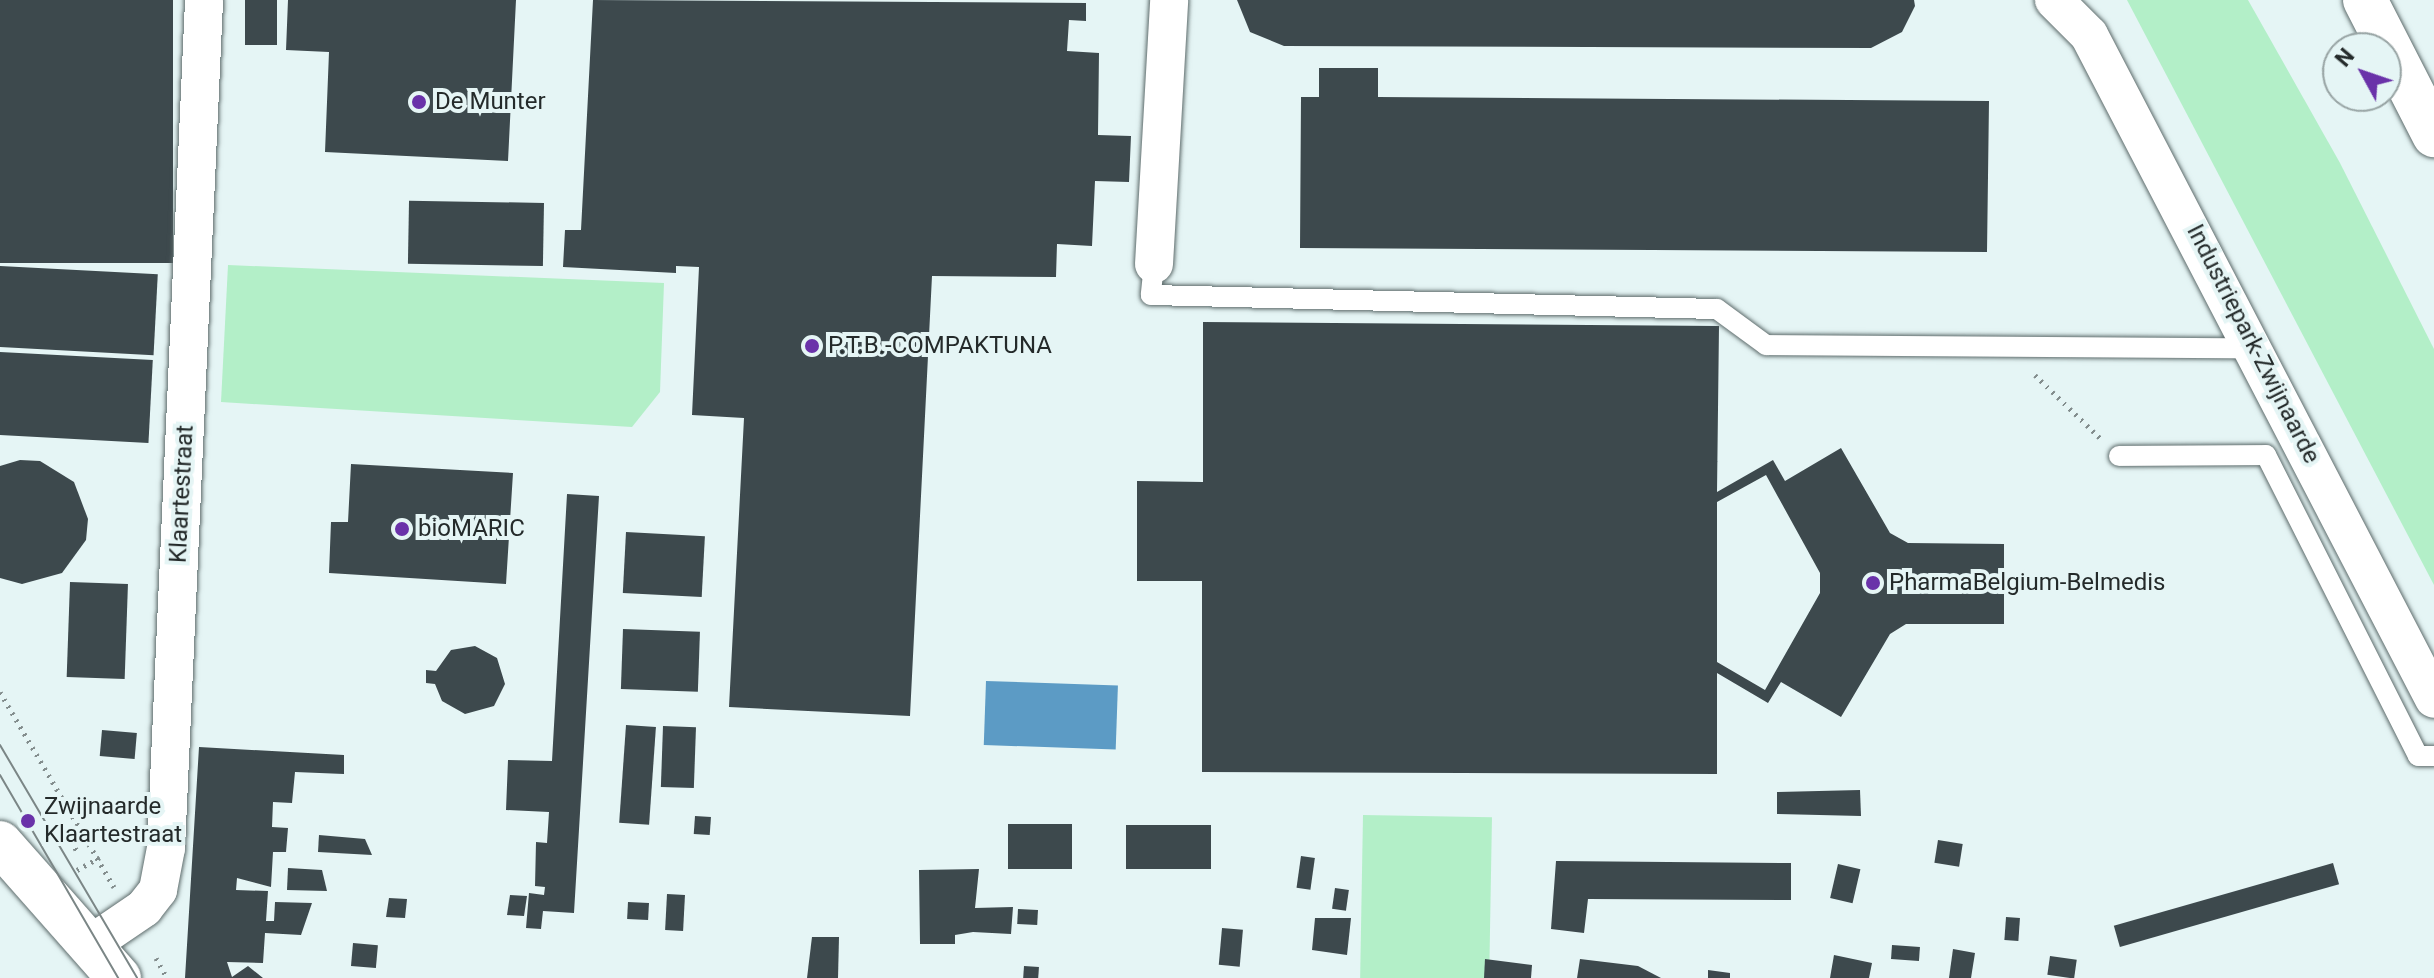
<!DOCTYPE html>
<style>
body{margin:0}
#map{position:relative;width:2434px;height:978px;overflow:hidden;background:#e5f5f5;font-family:Roboto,sans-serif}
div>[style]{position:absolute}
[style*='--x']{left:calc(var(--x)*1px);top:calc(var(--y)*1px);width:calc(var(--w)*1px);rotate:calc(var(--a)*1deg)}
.green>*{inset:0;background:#b3efc8;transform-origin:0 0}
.water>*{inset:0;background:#5c9bc5;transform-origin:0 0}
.building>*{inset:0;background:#3d494d;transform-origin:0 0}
.path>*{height:5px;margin-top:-2.5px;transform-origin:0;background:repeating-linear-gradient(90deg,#838d8d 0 2px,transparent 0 8px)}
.roads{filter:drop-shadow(0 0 2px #5e6c6c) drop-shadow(0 0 2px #5e6c6c)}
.service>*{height:20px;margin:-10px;padding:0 10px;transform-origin:10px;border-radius:10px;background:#fff}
.minor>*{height:38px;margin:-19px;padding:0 19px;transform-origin:19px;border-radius:19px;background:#fff}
.tertiary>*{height:44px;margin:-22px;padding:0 22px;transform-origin:22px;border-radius:22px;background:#fff}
.motorway>*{height:44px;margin:-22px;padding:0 22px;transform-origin:22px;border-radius:22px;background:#fff}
.tram>*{height:2px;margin:-1px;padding:0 1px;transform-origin:1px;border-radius:1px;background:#7b8686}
.dots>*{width:22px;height:22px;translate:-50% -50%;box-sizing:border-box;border:4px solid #e5f5f5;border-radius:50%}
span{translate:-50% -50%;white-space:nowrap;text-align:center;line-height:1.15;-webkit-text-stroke:8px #e5f5f5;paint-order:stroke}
.poi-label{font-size:24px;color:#242a2a}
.left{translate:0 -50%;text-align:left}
.street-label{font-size:24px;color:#242a2a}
.north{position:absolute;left:2322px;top:32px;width:80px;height:80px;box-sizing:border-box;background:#e5f5f5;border:2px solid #98a4a4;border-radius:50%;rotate:310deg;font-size:22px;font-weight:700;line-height:32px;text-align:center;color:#242a2a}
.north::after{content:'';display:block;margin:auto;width:28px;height:36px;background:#6a32a9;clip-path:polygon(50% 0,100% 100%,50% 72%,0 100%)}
</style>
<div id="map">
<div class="green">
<div style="clip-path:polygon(2127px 0,2248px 0,2340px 163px,2434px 349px,2434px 585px)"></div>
<div style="clip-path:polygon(228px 265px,664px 283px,660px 392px,632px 427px,221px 402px)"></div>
<div style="left:1363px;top:815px;width:129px;height:164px;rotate:1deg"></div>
</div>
<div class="water">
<div style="left:986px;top:681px;width:132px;height:64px;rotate:2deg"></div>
</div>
<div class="building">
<div style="left:0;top:0;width:173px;height:263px"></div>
<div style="left:245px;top:0;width:32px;height:45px"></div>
<div style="clip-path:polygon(288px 0,516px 0,508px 161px,325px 152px,329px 52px,286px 50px)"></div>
<div style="clip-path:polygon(593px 0,1086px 3px,1086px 21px,1069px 20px,1067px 51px,1099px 53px,1098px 135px,1131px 136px,1129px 182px,1095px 181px,1092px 246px,1057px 244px,1056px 277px,932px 276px,910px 716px,729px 707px,744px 418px,692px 415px,699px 267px,676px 266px,676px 273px,563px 267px,565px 230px,581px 230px)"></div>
<div style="clip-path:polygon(1237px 0,1914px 0,1915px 6px,1902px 32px,1871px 48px,1284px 46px,1250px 32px)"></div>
<div style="clip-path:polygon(1319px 68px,1378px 68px,1378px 97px,1989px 101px,1987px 252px,1300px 248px,1301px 97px,1319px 97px)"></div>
<div style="left:544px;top:203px;width:63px;height:135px;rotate:91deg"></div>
<div style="left:0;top:266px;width:158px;height:81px;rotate:3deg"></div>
<div style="clip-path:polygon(evenodd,1203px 322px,1719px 326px,1717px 492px,1773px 460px,1785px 481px,1841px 448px,1890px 533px,1908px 543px,2004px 544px,2004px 624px,1906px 624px,1890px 634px,1841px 717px,1781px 682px,1768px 703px,1717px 673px,1717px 774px,1202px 772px,1202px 581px,1137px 581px,1137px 481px,1203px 482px,1203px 322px,1766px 475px,1820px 573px,1820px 593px,1765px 690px,1717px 662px,1717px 502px,1766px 475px)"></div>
<div style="left:0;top:352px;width:153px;height:83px;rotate:3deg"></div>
<div style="clip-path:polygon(20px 460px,40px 461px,74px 482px,88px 519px,86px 540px,62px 573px,22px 584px,0 578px,0 466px)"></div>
<div style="clip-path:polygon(351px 464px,513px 473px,506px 584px,329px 573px,331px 522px,348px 522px)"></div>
<div style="clip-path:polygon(567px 494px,599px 496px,574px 913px,543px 911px,541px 929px,526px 928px,529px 893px,544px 895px,545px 887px,535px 886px,536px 842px,547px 843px,549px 812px,506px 810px,508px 760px,552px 761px)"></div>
<div style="left:626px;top:532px;width:79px;height:61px;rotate:3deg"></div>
<div style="left:70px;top:582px;width:58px;height:95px;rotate:2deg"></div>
<div style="left:623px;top:629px;width:77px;height:60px;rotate:2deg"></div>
<div style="clip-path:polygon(475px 646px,497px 658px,505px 684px,494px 706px,465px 714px,442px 701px,435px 684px,426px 683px,426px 670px,436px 671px,451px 650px)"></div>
<div style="left:626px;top:725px;width:30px;height:98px;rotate:4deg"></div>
<div style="left:663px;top:726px;width:33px;height:61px;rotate:2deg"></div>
<div style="left:102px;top:730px;width:35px;height:26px;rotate:5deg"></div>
<div style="clip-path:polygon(199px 747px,344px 755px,344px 774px,295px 772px,292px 803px,273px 802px,272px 827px,288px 828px,286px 852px,273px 852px,271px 887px,237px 878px,236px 890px,268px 891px,266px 921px,274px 921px,275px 902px,312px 903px,301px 935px,265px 933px,263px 963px,227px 962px,232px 977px,248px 966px,263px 978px,185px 978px)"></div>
<div style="clip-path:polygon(1860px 790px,1861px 816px,1777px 814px,1777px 792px)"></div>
<div style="left:695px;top:816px;width:16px;height:18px;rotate:4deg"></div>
<div style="left:1008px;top:824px;width:64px;height:45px"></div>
<div style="left:1126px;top:825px;width:85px;height:44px"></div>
<div style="clip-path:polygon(319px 835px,365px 839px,372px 855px,318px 852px)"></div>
<div style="left:1938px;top:840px;width:25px;height:23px;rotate:9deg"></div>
<div style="left:1301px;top:856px;width:14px;height:32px;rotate:8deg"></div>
<div style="clip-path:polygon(1556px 861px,1791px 863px,1791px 900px,1588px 899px,1584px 933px,1551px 929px)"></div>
<div style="left:2333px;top:863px;width:22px;height:228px;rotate:74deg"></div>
<div style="left:1838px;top:864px;width:23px;height:35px;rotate:13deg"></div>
<div style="clip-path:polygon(288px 868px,322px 870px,327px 891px,287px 890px)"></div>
<div style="clip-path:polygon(979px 869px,975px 908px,1013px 907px,1011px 934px,973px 932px,955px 935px,955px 944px,920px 944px,919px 870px)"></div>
<div style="left:1335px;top:888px;width:14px;height:21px;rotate:8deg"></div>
<div style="left:667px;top:894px;width:18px;height:36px;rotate:3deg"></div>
<div style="clip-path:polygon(510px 895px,527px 896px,524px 916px,507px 915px)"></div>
<div style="clip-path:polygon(389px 898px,407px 899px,405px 918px,386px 917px)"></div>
<div style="left:628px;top:902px;width:21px;height:17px;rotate:3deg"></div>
<div style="left:1018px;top:909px;width:20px;height:15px;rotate:3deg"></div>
<div style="left:2006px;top:917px;width:14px;height:23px;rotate:4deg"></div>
<div style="clip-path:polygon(1315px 918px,1351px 918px,1347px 955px,1312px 950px)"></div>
<div style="left:1222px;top:928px;width:21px;height:37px;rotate:5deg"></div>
<div style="clip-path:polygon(812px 937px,839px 937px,838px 978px,807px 978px)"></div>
<div style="left:353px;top:943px;width:25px;height:23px;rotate:5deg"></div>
<div style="left:1892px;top:945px;width:28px;height:14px;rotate:4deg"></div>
<div style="clip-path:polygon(1953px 949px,1975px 953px,1971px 978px,1949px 978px)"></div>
<div style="clip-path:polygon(1834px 955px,1872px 963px,1869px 978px,1830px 978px)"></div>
<div style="left:2050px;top:956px;width:27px;height:19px;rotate:8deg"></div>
<div style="clip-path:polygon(1485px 959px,1532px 965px,1531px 978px,1484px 978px)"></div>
<div style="clip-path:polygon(1580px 959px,1638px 966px,1661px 978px,1577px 978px)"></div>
<div style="left:1024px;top:966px;width:15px;height:12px;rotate:4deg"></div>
<div style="clip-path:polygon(1708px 970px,1730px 973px,1730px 978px,1708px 978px)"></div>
</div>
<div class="path">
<div style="--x:2035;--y:375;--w:91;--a:44.1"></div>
<div style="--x:0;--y:692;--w:226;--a:59.7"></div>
<div style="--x:50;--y:807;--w:52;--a:58.5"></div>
<div style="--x:77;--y:870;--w:26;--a:-29"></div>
<div style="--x:156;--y:958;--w:23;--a:61"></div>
</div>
<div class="roads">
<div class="service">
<div style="--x:1154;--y:264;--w:31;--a:96"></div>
<div style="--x:1151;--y:295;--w:566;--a:1.42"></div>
<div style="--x:1717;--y:309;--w:61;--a:36.3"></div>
<div style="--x:1766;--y:345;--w:489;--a:0.4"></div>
<div style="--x:2119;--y:456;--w:147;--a:-0.4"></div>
<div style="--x:2266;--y:455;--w:337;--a:63.2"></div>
<div style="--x:2418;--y:756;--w:16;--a:0"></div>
</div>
<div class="minor">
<div style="--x:2054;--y:0;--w:49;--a:45"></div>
<div style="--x:2089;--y:35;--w:748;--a:62.54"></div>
<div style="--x:1154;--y:264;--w:264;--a:-86.7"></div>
<div style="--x:81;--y:935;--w:17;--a:17"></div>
<div style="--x:97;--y:940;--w:57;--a:-34.2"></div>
<div style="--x:144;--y:908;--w:23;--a:-52"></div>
<div style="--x:158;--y:890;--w:43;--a:-79.2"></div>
<div style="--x:166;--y:848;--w:849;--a:-87.43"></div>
</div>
<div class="tertiary">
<div style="--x:0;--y:843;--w:180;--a:48.6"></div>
</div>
<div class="motorway">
<div style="--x:2365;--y:0;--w:152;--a:62.9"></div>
</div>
</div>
<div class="tram">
<div style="--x:0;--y:745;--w:270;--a:59.5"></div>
<div style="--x:0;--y:775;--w:235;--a:59.8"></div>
</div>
<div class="dots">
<div style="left:419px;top:102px;background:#6a32a9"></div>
<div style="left:812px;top:346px;background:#6a32a9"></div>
<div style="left:402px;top:529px;background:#6a32a9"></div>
<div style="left:1873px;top:583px;background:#6a32a9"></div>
<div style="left:28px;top:821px;background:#6a32a9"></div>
</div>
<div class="poi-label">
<span class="left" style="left:435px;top:102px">De Munter</span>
<span class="left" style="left:828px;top:346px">P.T.B.-COMPAKTUNA</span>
<span class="left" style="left:418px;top:529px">bioMARIC</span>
<span class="left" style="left:1889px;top:583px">PharmaBelgium-Belmedis</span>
<span class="left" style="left:44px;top:821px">Zwijnaarde<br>Klaartestraat</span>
</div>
<div class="street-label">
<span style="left:2253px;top:344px;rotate:63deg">Industriepark-Zwijnaarde</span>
<span style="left:182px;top:494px;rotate:-87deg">Klaartestraat</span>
</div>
<div class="north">N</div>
</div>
